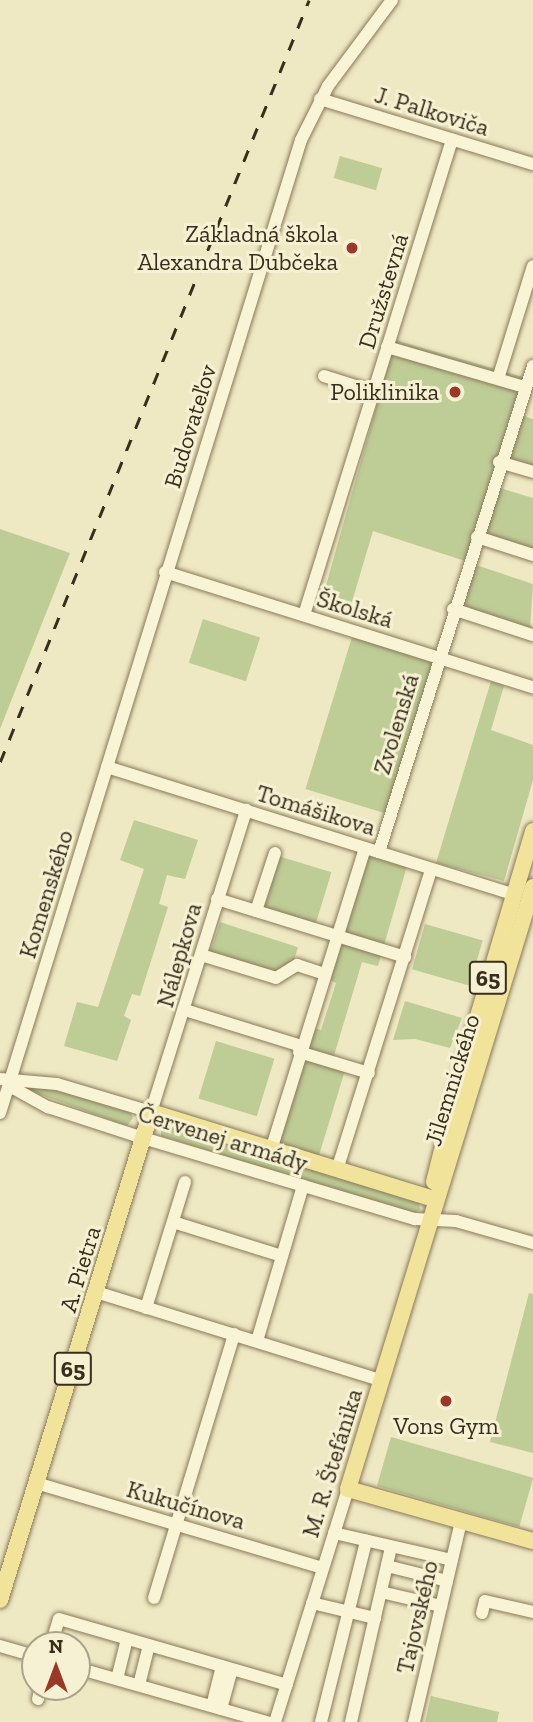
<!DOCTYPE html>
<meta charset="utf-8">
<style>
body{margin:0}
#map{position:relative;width:533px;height:1722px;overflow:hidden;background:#eee8c3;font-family:"Zilla Slab",serif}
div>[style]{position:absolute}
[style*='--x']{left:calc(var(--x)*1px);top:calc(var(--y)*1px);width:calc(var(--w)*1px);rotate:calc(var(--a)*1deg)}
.green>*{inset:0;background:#becc96;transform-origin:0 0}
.roads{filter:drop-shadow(0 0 2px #897959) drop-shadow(0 0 2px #897959)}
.minor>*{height:12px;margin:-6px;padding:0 6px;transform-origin:6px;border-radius:6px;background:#f9f4d6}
.major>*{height:16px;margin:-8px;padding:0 8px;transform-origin:8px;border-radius:8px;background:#f2e39a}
.rail>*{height:2.5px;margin-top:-1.25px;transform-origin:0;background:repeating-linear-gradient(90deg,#382e1e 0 12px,transparent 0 24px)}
.dots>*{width:19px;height:19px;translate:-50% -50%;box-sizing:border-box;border:4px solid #f6f1d2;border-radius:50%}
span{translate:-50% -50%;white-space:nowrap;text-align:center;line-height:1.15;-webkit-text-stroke:6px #f6f1d2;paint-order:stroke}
.shield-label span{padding:2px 5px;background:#f6f1d2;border:2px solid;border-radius:5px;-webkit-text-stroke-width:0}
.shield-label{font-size:23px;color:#382e1e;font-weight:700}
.street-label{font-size:24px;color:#382e1e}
.poi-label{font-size:24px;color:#382e1e}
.right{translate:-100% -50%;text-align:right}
.north{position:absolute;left:21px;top:1631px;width:70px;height:70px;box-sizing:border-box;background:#f6f1d2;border:2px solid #aaa38a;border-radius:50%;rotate:0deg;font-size:19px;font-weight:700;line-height:28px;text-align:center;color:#382e1e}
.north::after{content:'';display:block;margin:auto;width:24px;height:32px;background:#983929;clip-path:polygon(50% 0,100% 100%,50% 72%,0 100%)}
</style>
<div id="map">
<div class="green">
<div style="left:340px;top:156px;width:44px;height:23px;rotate:16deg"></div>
<div style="clip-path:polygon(395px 340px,523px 377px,465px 561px,373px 531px,351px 605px,323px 596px)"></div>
<div style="clip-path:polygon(521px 415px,533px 419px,533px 469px,508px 461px)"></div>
<div style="clip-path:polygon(500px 488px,533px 498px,533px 553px,484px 536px)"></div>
<div style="clip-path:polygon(0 529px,70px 553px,0 729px)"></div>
<div style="clip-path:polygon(473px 564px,533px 584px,530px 630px,460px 606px)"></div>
<div style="left:203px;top:619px;width:60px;height:46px;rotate:18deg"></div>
<div style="left:352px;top:637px;width:84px;height:159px;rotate:17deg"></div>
<div style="clip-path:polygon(491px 681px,504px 686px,491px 730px,533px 745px,533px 780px,504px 881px,436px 863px)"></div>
<div style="clip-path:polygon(134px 820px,198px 840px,185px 879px,167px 875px,159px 904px,168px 907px,140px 996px,132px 994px,124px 1016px,131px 1020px,117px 1061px,64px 1046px,77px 1002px,98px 1007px,144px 869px,120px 860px)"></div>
<div style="clip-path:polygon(367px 853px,407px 866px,378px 966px,362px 962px,333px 1059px,304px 1048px,310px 1027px,321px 1030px,336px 983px,326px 978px)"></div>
<div style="left:275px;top:855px;width:59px;height:59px;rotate:17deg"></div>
<div style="left:220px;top:922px;width:82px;height:34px;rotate:18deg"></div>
<div style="left:425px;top:924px;width:60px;height:47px;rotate:16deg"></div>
<div style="clip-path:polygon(405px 1001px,462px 1018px,450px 1048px,415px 1039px,393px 1040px)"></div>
<div style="left:216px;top:1041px;width:61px;height:60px;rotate:17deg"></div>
<div style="left:302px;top:1057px;width:45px;height:89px;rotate:17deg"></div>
<div style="clip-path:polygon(17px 1086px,55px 1090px,130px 1111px,133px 1118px,127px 1126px)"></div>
<div style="clip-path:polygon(167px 1122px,419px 1202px,420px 1210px,412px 1213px,161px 1136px,161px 1123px)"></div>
<div style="clip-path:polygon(529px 1293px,533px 1294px,533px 1453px,490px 1442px)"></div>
<div style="left:391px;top:1437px;width:148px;height:51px;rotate:16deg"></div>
<div style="clip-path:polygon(431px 1696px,499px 1712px,497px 1722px,425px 1722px)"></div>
</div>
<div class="roads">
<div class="minor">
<div style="--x:320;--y:99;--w:223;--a:17"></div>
<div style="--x:387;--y:347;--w:144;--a:16.2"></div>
<div style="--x:324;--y:376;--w:52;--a:17.7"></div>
<div style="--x:498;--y:379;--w:118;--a:-72.8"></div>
<div style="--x:499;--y:462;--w:35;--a:16"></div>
<div style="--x:477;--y:537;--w:59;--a:17.8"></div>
<div style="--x:165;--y:572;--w:386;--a:17.4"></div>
<div style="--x:453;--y:609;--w:83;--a:18.2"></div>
<div style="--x:304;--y:615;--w:498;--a:-72.7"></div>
<div style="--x:107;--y:767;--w:425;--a:17.4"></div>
<div style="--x:379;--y:852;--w:510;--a:-72.42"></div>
<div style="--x:217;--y:899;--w:197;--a:17.1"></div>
<div style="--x:256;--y:911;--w:61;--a:-71.9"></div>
<div style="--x:201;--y:955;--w:78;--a:17"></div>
<div style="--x:276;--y:978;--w:25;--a:-32"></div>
<div style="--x:297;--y:965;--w:28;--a:18"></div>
<div style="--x:185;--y:1010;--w:121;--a:17.2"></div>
<div style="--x:299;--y:1052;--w:73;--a:16.7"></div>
<div style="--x:0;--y:1079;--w:57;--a:5"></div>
<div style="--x:57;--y:1084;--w:98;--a:16.6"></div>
<div style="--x:151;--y:1112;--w:317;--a:-72.5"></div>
<div style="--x:9;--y:1081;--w:10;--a:53"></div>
<div style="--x:15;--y:1089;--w:38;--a:29"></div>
<div style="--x:48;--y:1107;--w:100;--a:18.1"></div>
<div style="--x:143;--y:1138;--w:284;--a:16.6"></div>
<div style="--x:415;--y:1219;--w:41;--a:2.8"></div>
<div style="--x:456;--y:1221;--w:80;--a:15.9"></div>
<div style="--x:0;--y:1113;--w:1018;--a:-72.81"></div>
<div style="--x:301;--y:140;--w:60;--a:-63.4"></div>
<div style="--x:328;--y:86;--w:107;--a:-53.3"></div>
<div style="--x:271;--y:1150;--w:316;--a:-72.7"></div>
<div style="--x:337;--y:1170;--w:314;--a:-72.6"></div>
<div style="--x:173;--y:1222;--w:114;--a:17.3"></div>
<div style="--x:96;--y:1292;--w:298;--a:17.2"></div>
<div style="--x:146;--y:1308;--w:132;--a:-72.8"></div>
<div style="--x:257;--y:1341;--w:162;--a:-73.5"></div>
<div style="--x:36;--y:1483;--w:299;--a:16.5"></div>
<div style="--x:334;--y:1533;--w:121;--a:12.9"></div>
<div style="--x:387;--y:1566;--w:62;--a:14"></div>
<div style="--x:381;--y:1592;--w:62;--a:13.1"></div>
<div style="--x:154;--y:1598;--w:276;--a:-73.1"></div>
<div style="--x:312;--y:1603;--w:65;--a:13.4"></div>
<div style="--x:482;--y:1613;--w:12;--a:-76"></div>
<div style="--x:485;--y:1601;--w:49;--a:12.9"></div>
<div style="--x:51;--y:1645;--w:27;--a:-73"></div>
<div style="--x:59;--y:1619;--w:237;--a:16.1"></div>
<div style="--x:0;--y:1646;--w:36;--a:16"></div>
<div style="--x:77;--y:1668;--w:198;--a:15.9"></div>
<div style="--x:117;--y:1679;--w:41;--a:-76"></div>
<div style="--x:139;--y:1685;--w:41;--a:-76"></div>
<div style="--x:38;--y:1699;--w:12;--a:-76"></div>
<div style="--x:212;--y:1706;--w:41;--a:-76"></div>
<div style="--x:221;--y:1709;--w:41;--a:-74.6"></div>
<div style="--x:275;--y:1722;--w:244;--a:-72.6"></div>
<div style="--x:321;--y:1722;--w:187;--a:-76"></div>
<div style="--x:351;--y:1722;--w:179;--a:-77.1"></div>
<div style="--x:414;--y:1722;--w:206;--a:-76.8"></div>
</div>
<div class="major">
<div style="--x:533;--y:887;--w:630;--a:107.08"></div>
<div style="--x:348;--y:1489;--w:192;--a:15.7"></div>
<div style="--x:434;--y:1182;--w:123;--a:-75.9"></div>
<div style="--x:464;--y:1063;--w:242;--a:-73.4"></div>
<div style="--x:0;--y:1600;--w:511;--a:-72.81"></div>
<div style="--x:151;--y:1112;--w:290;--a:17.1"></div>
</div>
</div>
<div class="rail">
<div style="--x:0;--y:762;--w:822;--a:-67.93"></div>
</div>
<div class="dots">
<div style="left:352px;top:248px;background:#983929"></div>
<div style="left:455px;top:392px;background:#983929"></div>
<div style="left:446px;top:1401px;background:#983929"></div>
</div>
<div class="shield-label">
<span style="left:488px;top:978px">65</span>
<span style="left:73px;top:1369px">65</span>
</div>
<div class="street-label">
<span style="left:432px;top:111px;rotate:17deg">J. Palkoviča</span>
<span style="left:383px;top:291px;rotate:-73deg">Družstevná</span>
<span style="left:190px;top:426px;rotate:-73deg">Budovateľov</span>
<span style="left:355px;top:609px;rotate:17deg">Školská</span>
<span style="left:396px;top:724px;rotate:-73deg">Zvolenská</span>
<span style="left:316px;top:810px;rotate:17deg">Tomášikova</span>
<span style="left:46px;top:894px;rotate:-73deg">Komenského</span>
<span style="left:179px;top:955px;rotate:-74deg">Nálepkova</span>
<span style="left:452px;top:1080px;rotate:-73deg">Jilemnického</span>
<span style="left:223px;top:1138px;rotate:17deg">Červenej armády</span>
<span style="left:80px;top:1269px;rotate:-73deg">A. Pietra</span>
<span style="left:332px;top:1463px;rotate:-73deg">M. R. Štefánika</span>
<span style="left:186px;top:1505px;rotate:16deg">Kukučínova</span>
<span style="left:417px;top:1617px;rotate:-77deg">Tajovského</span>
</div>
<div class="poi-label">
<span class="right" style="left:338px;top:248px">Základná škola<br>Alexandra Dubčeka</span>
<span class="right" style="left:439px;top:392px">Poliklinika</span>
<span style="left:446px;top:1426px">Vons Gym</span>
</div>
<div class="north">N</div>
</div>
